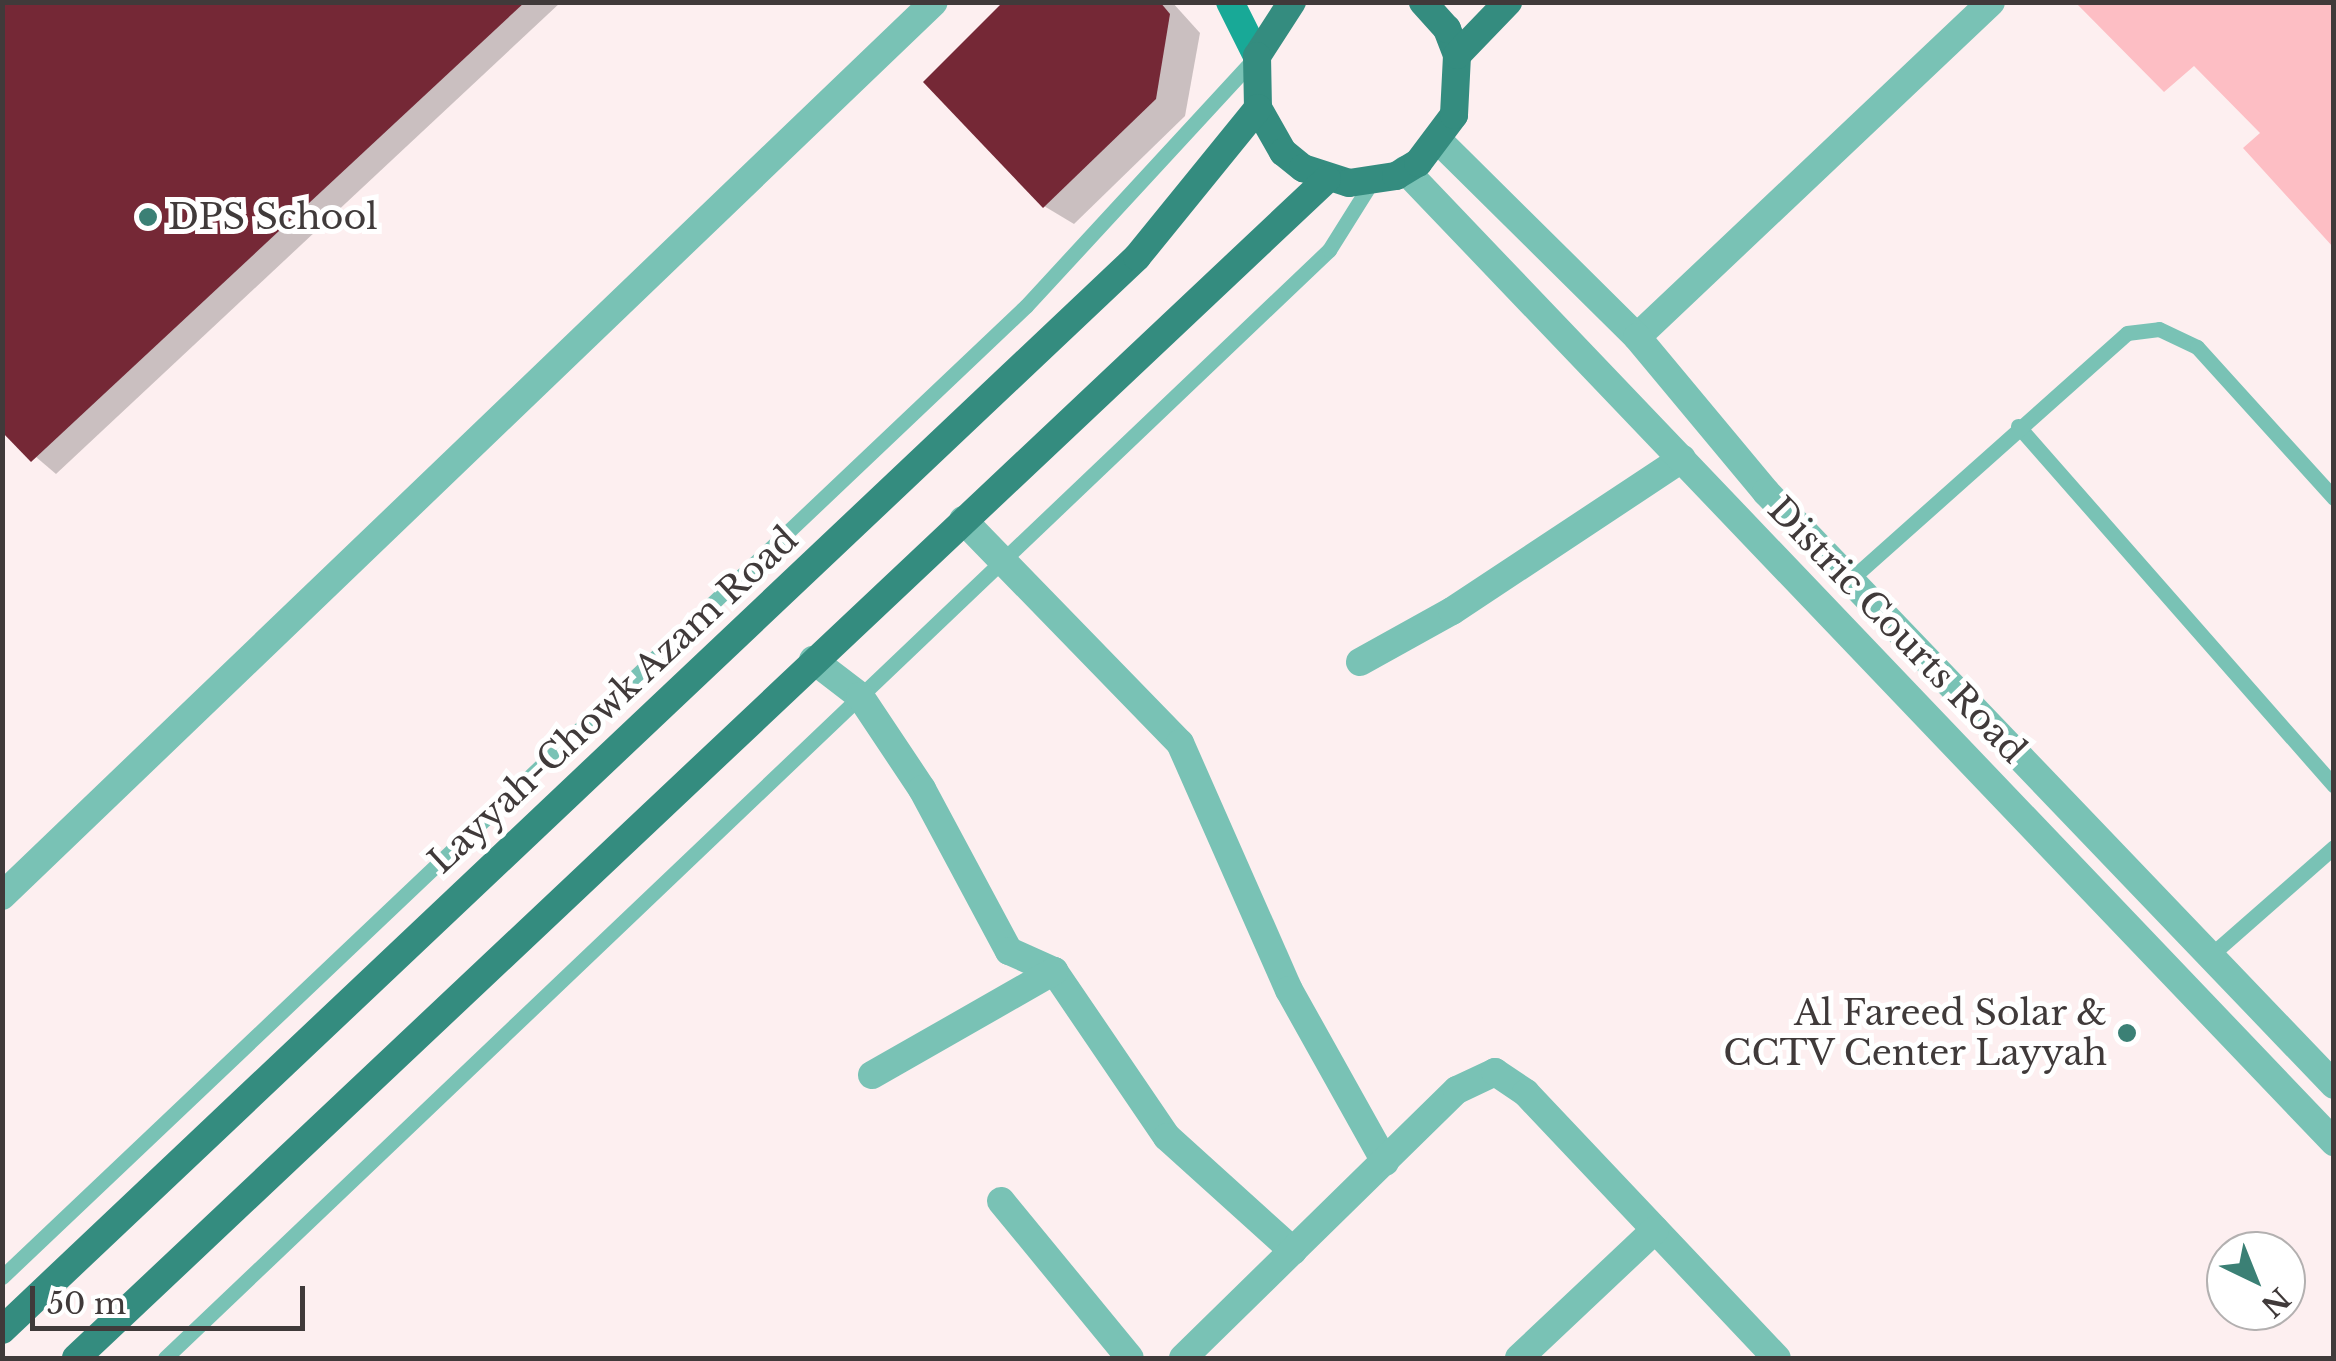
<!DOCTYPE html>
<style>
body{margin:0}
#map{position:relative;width:2336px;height:1361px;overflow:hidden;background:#fdeff0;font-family:"Libre Baskerville",serif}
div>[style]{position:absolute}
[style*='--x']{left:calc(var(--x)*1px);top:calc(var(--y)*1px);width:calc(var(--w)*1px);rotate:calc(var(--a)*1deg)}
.green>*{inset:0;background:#fdbec4}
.shadow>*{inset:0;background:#0003}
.building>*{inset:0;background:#752836}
.service>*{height:15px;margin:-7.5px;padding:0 7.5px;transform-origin:7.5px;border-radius:7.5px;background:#79c2b5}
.minor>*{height:28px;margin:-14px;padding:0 14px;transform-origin:14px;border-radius:14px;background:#79c2b5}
.tertiary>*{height:28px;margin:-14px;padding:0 14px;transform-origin:14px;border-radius:14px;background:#79c2b5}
.secondary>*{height:28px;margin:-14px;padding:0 14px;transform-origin:14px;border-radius:14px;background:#18a997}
.primary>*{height:28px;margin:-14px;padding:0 14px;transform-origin:14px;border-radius:14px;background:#348c7f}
.dots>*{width:28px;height:28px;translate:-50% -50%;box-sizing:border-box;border:5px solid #fff;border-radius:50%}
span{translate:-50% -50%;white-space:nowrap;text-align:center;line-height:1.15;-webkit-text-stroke:10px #fff;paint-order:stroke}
.poi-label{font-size:35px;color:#403a3a}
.left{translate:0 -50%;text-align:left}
.right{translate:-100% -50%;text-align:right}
.street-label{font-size:35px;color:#403a3a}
.frame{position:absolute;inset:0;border:5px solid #403a3a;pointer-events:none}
.north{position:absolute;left:2206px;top:1231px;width:100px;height:100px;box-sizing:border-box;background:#fff;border:2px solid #b3b0b0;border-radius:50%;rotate:137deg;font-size:28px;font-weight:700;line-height:40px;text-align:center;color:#403a3a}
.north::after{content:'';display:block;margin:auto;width:35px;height:45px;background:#3b8075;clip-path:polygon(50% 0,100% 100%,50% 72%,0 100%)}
.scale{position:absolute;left:30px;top:1286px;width:275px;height:45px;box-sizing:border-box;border:5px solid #403a3a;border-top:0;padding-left:12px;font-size:30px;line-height:35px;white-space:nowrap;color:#403a3a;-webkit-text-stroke:8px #fff;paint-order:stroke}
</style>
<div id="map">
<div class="green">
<div style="clip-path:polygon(2076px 3px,2333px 3px,2333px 247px,2243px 148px,2260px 133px,2194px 66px,2164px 92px)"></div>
</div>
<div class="shadow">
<div style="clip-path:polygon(2px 2px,561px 2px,56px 474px,2px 428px)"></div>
<div style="clip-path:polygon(1007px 2px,1172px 2px,1200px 33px,1185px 116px,1074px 224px,1044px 206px)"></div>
</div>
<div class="building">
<div style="clip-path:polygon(2px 2px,525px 2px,31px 462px,2px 432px)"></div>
<div style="clip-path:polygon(1003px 2px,1160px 2px,1170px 14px,1156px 99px,1043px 208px,923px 82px)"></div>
</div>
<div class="service">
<div style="--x:2018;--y:426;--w:479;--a:48.7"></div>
<div style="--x:1850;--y:580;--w:371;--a:-41.7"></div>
<div style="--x:2127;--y:333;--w:32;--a:-7"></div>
<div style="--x:2159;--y:329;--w:42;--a:25.3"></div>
<div style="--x:2197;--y:347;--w:204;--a:47.8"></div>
<div style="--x:2212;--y:954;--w:162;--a:-41.3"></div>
<div style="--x:2;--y:1277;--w:1411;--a:-43.48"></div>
<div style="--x:1026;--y:306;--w:340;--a:-47.3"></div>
<div style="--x:165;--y:1358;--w:1607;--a:-43.59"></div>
<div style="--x:1329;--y:250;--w:79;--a:-57.9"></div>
</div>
<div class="minor">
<div style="--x:1637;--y:337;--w:487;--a:-43.4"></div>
<div style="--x:963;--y:520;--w:311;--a:45.8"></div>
<div style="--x:1180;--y:743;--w:270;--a:66.2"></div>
<div style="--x:1289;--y:990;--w:197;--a:60.8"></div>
<div style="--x:813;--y:660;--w:59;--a:37.5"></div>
<div style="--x:860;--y:696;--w:112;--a:56.3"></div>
<div style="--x:922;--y:789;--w:184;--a:61.8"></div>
<div style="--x:1009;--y:951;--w:49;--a:24"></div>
<div style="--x:1054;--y:971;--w:201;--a:55.8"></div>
<div style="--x:1167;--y:1137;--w:170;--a:42.1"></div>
<div style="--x:1360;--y:662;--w:105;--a:-29"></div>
<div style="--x:1452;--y:611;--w:276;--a:-33.5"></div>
<div style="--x:2;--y:896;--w:1291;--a:-43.81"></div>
<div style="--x:872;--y:1075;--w:210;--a:-29.7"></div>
<div style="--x:1001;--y:1201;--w:203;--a:50.6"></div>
<div style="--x:1183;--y:1358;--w:383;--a:-44.4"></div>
<div style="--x:1457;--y:1090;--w:42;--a:-25.3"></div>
<div style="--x:1495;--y:1072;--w:37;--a:34"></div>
<div style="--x:1526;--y:1093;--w:365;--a:46.6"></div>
<div style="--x:1519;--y:1358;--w:187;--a:-43.3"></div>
</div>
<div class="tertiary">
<div style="--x:1440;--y:142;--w:277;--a:44.7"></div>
<div style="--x:1637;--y:337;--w:202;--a:50.2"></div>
<div style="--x:1766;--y:492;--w:821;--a:46.23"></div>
<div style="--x:1405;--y:170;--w:1345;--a:46.3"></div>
</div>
<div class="secondary">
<div style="--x:1230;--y:2;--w:60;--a:63.4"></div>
</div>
<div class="primary">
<div style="--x:1292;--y:2;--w:64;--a:122.9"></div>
<div style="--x:1257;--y:56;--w:52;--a:88.9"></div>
<div style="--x:1258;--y:108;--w:51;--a:60.4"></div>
<div style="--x:1283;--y:152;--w:26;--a:39"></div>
<div style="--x:1303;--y:168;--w:48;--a:18.1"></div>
<div style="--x:1349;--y:183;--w:48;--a:-8.5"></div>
<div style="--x:1396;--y:176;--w:26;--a:-31"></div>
<div style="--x:1418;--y:163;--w:60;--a:-53.1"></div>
<div style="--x:1454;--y:115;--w:60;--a:-87.1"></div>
<div style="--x:1457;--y:55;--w:28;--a:-111"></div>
<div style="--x:1447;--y:29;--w:36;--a:-132"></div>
<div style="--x:1457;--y:55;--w:74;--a:-46.1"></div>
<div style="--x:2;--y:1330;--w:1562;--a:-43.39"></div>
<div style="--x:1137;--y:257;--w:192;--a:-50.9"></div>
<div style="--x:76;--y:1358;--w:1719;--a:-43.3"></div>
</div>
<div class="dots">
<div style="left:148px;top:217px;background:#3b8075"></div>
<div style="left:2127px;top:1033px;background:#3b8075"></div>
</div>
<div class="poi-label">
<span class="left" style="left:168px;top:217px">DPS School</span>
<span class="right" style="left:2107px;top:1033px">Al Fareed Solar &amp;<br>CCTV Center Layyah</span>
</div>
<div class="street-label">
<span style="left:1897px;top:630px;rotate:46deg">Distric Courts Road</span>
<span style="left:613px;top:700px;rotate:-43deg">Layyah-Chowk Azam Road</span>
</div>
<div class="frame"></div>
<div class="north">N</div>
<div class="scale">50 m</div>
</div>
